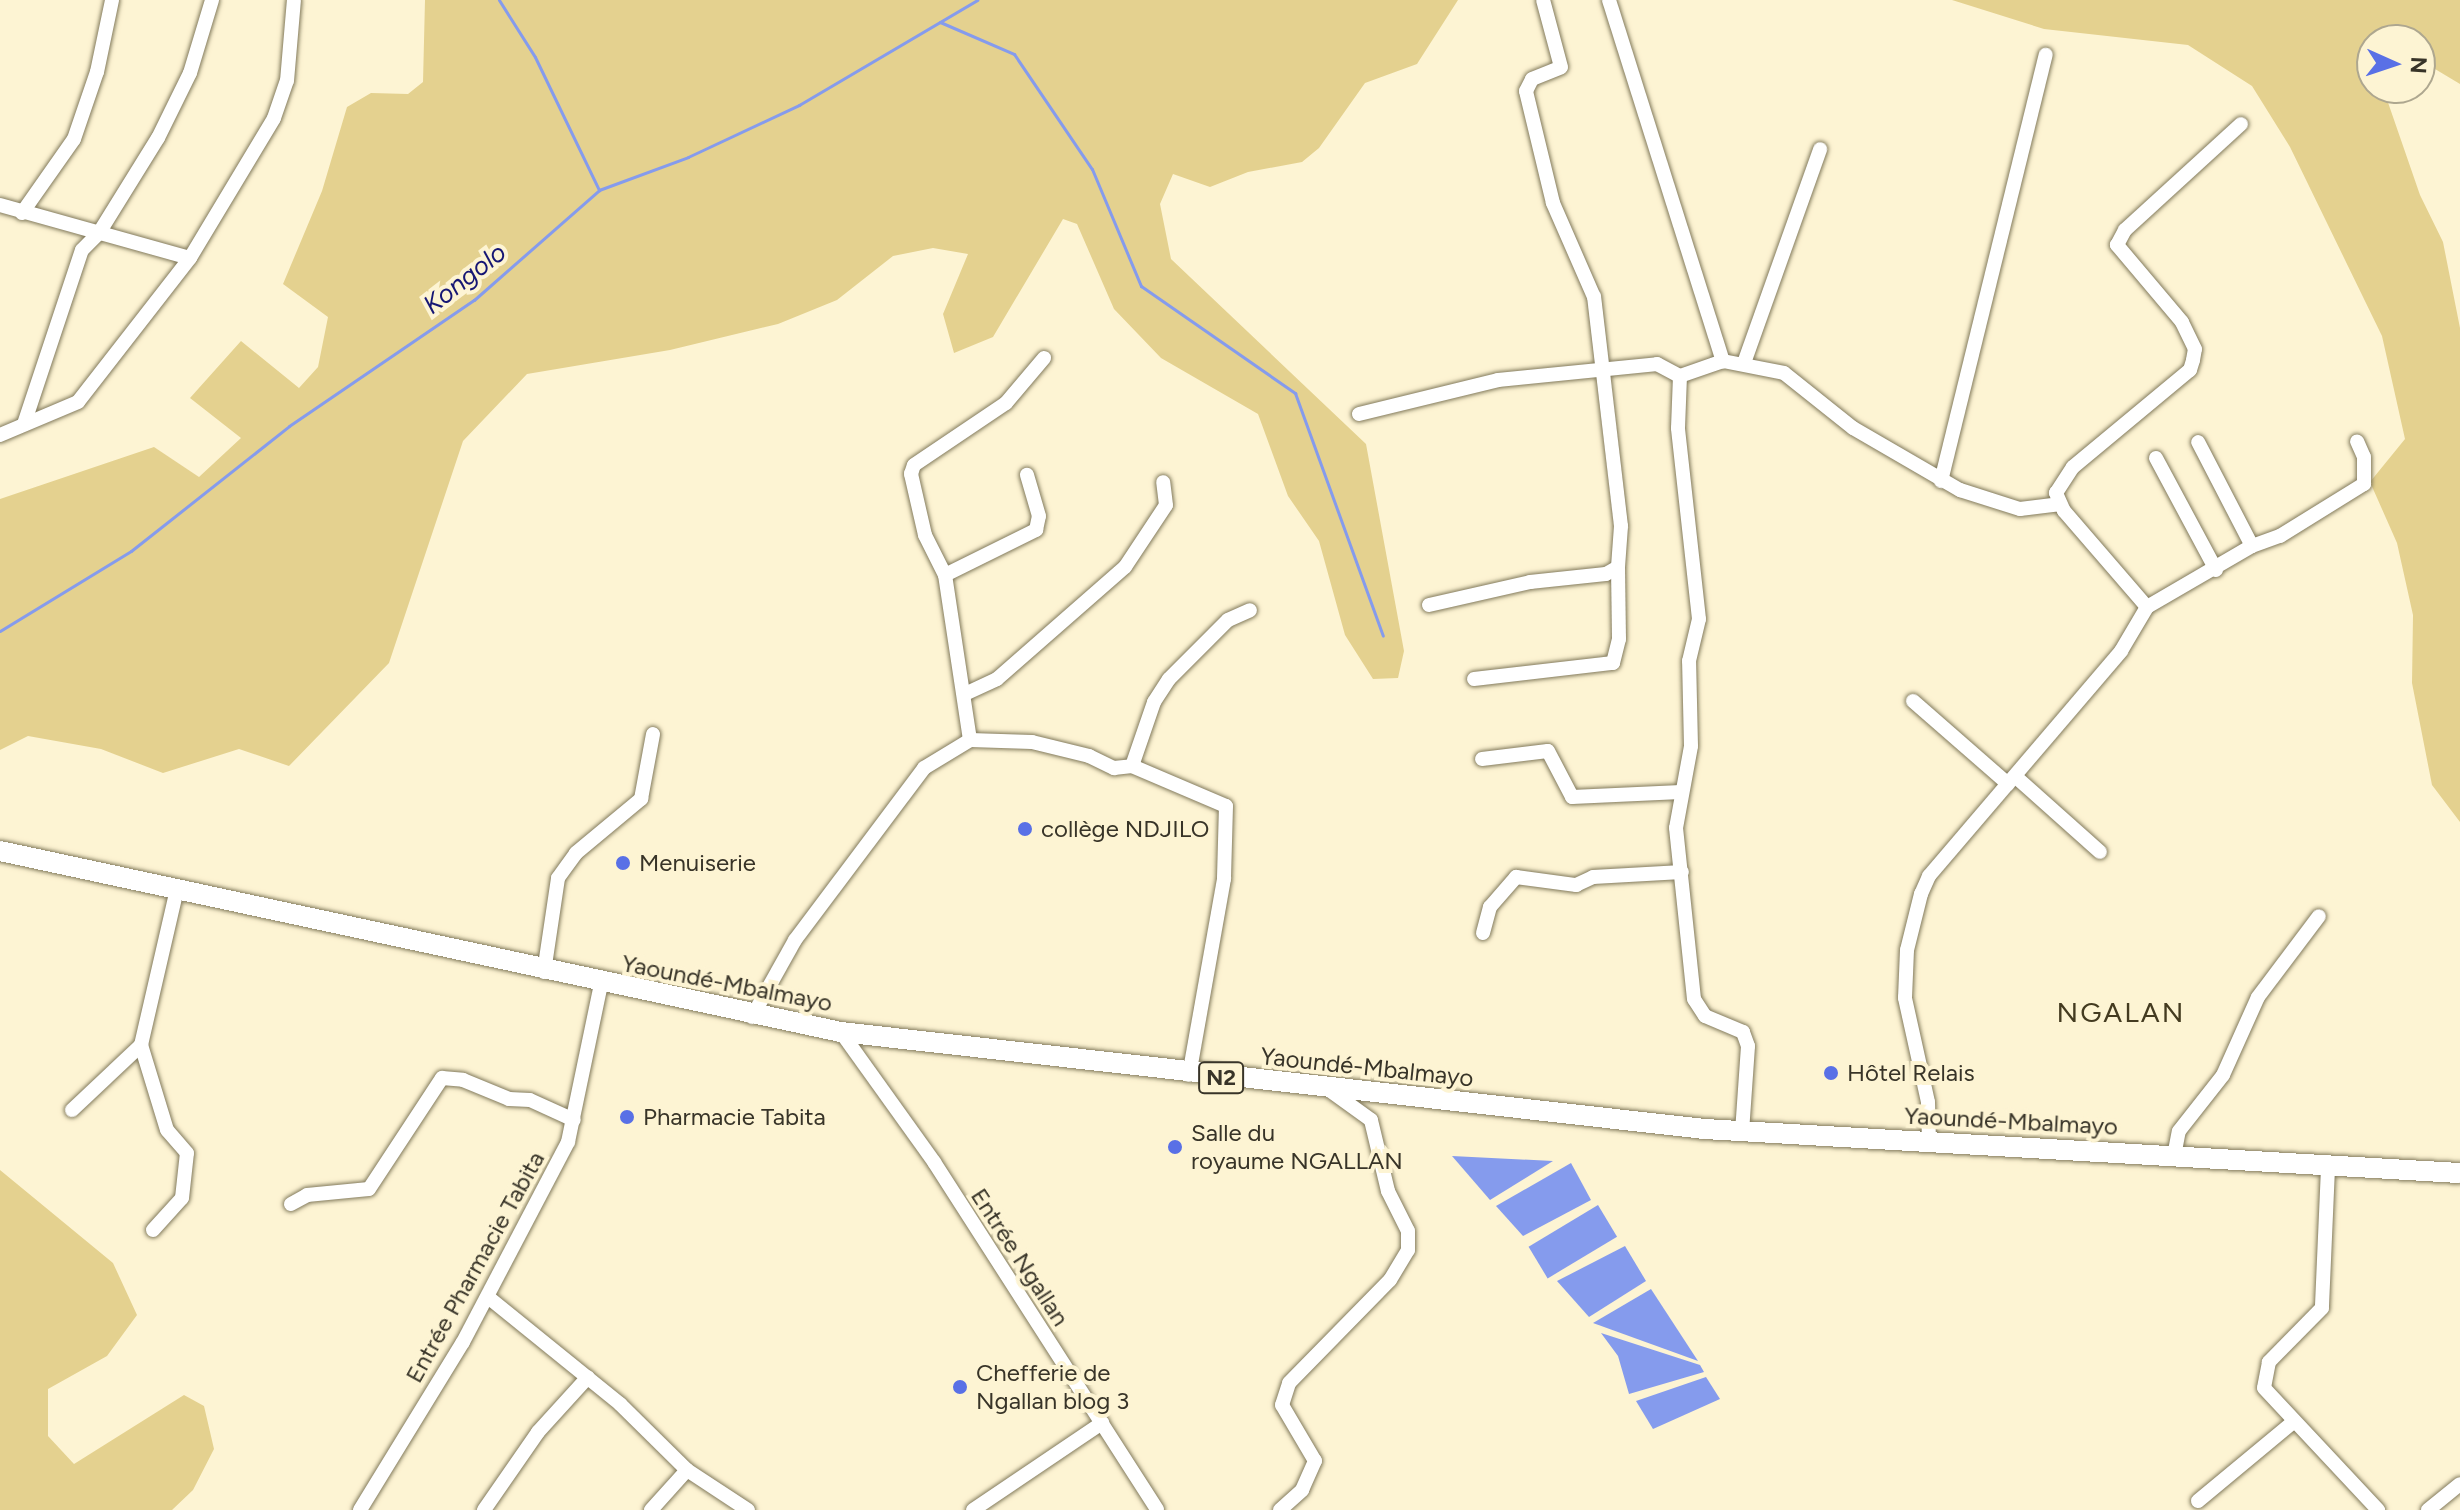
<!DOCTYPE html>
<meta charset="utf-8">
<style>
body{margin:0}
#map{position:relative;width:2460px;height:1510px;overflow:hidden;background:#fdf4d3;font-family:Figtree,sans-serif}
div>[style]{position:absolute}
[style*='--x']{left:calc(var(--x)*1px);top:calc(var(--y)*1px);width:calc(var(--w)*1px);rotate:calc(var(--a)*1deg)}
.green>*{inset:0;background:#e4d18f}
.water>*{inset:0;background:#859bed;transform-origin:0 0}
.stream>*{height:3px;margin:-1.5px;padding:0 1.5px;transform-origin:1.5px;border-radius:1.5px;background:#859bed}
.roads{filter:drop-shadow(0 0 2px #827a5c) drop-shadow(0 0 2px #827a5c)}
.minor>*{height:14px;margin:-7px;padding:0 7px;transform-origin:7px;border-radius:7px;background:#fff}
.highway>*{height:20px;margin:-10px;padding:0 10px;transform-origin:10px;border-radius:10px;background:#fff}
.dots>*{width:22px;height:22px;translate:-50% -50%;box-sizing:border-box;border:4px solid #fdf4d3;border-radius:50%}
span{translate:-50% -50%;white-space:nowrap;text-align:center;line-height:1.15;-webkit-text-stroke:8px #fdf4d3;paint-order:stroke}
.shield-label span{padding:2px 6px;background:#fdf4d3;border:2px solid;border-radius:6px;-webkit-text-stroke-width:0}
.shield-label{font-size:22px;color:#383428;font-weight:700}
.poi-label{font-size:24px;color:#383428}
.left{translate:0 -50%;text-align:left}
.street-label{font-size:24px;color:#383428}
.water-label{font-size:26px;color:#161674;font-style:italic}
.quarter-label{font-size:28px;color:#443b20;letter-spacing:2px}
.north{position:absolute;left:2356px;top:24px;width:80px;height:80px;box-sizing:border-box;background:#fdf4d3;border:2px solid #aea78f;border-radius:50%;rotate:93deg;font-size:22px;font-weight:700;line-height:32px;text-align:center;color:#383428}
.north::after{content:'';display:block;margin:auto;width:28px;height:36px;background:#5970e6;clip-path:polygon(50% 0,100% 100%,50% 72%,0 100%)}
</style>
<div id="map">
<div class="green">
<div style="clip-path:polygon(425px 0,1458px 0,1417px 64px,1365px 83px,1319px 148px,1302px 162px,1248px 172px,1210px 187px,1173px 174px,1160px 204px,1171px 259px,1366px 444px,1404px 651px,1398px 678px,1373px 679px,1345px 635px,1319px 541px,1288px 496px,1258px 414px,1161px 358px,1114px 309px,1077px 224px,1063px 219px,993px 337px,954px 353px,943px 314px,968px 254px,933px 248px,893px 256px,837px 300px,778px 324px,670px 350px,527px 374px,463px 441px,389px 663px,289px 766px,239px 749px,163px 773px,101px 749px,28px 736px,0 750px,0 499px,154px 447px,199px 477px,241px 438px,190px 398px,241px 341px,299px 388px,318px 367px,328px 317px,283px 284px,322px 191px,347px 107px,371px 93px,408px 94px,423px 82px)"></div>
<div style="clip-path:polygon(1952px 0,2460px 0,2460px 84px,2420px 60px,2420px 40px,2372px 40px,2372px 88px,2383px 88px,2420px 195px,2443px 242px,2460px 328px,2460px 822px,2432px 785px,2412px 683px,2413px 615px,2397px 543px,2370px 482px,2405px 439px,2382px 336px,2290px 147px,2252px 86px,2188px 45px,2044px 29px)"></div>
<div style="clip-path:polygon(0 1170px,113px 1263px,137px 1315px,107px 1356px,48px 1389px,48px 1436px,74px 1464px,184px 1395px,204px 1406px,214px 1449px,193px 1490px,172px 1510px,0 1510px)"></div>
</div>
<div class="water">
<div style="clip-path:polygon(1452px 1156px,1553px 1161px,1490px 1200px)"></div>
<div style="clip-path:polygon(1571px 1163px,1591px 1200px,1523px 1236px,1496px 1206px)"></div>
<div style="left:1598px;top:1205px;width:37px;height:81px;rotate:59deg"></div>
<div style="clip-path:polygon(1625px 1246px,1646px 1281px,1589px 1317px,1557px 1281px)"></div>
<div style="clip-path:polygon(1651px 1289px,1698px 1361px,1593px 1323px)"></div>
<div style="clip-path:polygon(1601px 1333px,1700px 1365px,1704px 1372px,1629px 1394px,1618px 1356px)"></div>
<div style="clip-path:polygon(1706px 1377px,1720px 1399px,1653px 1429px,1636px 1401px)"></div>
</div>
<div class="stream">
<div style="--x:499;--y:0;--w:67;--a:57.7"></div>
<div style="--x:535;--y:57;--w:148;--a:64.3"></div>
<div style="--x:940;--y:22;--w:81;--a:23.4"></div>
<div style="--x:1014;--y:54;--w:139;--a:55.9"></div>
<div style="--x:1092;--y:169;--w:127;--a:67.3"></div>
<div style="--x:1141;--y:286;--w:188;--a:34.8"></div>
<div style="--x:1295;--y:393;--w:258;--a:70.1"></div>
<div style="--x:0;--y:631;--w:153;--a:-31.4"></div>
<div style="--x:131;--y:551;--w:201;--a:-38.3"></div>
<div style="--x:289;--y:426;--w:224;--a:-34.3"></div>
<div style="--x:474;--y:300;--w:167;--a:-41.3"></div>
<div style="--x:599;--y:190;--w:95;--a:-20.3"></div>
<div style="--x:688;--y:157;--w:123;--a:-25.1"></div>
<div style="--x:799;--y:105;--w:207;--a:-30.5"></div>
</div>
<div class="roads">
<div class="minor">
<div style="--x:1609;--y:0;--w:379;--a:72.5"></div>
<div style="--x:0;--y:205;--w:197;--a:15.6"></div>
<div style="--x:190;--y:258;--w:182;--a:127.9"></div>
<div style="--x:78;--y:402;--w:85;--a:157.1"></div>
<div style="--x:22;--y:213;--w:90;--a:-54.9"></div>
<div style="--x:74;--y:139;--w:71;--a:-71.1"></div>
<div style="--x:97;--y:72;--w:74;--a:-78.2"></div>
<div style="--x:190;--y:258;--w:163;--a:-59"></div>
<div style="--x:274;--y:118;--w:39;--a:-71"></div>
<div style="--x:287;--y:81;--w:81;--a:-85.1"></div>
<div style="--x:1744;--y:363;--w:227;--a:-70.4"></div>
<div style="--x:1359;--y:414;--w:143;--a:-13.7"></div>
<div style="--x:1498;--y:380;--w:160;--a:-5.7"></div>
<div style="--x:1657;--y:364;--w:26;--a:28"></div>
<div style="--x:24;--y:424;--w:183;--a:-71.6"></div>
<div style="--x:82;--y:250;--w:24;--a:-45"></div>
<div style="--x:99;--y:233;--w:112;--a:-58.2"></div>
<div style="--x:158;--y:138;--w:72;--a:-63.8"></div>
<div style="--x:190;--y:73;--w:76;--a:-73.2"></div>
<div style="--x:2156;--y:458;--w:127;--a:61.8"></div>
<div style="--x:1941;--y:481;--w:439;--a:-76.2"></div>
<div style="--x:2252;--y:546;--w:30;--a:-20"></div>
<div style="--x:2280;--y:536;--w:99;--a:-31.8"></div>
<div style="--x:2364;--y:484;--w:27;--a:-90"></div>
<div style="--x:2364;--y:457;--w:17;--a:-114"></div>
<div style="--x:945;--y:575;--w:102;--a:-26.3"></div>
<div style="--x:1036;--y:530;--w:14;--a:-78"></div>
<div style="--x:1039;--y:516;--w:43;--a:-106.3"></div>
<div style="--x:1429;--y:605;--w:104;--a:-12.8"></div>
<div style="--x:1530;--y:582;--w:76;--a:-6"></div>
<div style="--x:1606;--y:574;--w:14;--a:-30"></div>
<div style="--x:1618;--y:567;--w:41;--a:-85.8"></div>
<div style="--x:1621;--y:526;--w:231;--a:-96.7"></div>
<div style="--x:1594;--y:297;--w:103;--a:-113.6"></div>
<div style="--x:1553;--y:203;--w:115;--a:-103.6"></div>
<div style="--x:1526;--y:91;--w:13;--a:-63"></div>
<div style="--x:1532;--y:79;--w:31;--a:-22"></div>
<div style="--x:1561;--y:67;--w:69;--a:-105"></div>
<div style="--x:2147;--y:607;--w:121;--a:-30.2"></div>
<div style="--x:2252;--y:546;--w:117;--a:-117.4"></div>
<div style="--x:1474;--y:679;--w:140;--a:-6.6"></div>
<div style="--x:1613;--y:663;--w:25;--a:-76"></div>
<div style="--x:1619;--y:639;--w:72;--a:-90.8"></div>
<div style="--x:967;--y:693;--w:33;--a:-25"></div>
<div style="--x:997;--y:679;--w:170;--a:-41.2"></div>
<div style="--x:1125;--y:567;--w:74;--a:-56.5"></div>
<div style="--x:1166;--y:505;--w:23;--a:-97"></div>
<div style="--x:1913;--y:701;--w:126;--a:41.1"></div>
<div style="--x:970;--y:740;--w:167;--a:-98.6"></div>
<div style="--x:945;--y:575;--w:45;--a:-116.6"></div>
<div style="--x:925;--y:535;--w:63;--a:-102.9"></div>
<div style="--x:911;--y:474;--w:9;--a:-72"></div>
<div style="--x:914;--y:465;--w:111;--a:-34"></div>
<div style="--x:1006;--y:403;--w:59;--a:-49.8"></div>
<div style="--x:1482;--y:759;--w:66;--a:-6.9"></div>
<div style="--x:1548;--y:751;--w:52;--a:62.4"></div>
<div style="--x:1572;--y:797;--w:109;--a:-2.6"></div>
<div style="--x:1132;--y:766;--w:68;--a:-71"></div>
<div style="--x:1154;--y:702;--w:27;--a:-57"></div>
<div style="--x:1169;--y:679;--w:83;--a:-45"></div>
<div style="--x:1228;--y:620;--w:24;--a:-24"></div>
<div style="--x:2017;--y:778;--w:111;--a:41.7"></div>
<div style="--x:1483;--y:933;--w:27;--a:-75"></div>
<div style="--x:1490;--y:907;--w:40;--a:-49"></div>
<div style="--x:1516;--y:877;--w:61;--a:7.6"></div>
<div style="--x:1576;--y:885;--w:19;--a:-25"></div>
<div style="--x:1593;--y:877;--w:89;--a:-3.2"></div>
<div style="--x:544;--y:972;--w:95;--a:-81.5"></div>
<div style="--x:558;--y:878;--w:31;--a:-54"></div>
<div style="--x:576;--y:853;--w:85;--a:-39.7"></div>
<div style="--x:641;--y:799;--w:66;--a:-79.5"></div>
<div style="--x:752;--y:1017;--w:88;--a:-60.8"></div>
<div style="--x:795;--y:940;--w:215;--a:-53.1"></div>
<div style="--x:924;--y:768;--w:54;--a:-31.3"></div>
<div style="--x:970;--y:740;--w:62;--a:1.8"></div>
<div style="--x:1032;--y:742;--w:59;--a:13.8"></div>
<div style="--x:1089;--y:756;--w:28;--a:26"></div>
<div style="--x:1114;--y:768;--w:18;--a:-6"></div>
<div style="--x:1132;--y:766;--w:102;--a:23.1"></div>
<div style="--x:1226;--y:806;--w:73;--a:91.6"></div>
<div style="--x:1224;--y:879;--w:199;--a:100.1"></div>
<div style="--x:841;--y:1032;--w:160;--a:54.4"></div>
<div style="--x:934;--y:1162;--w:413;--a:57.3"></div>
<div style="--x:72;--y:1110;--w:95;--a:-43.3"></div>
<div style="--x:1742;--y:1132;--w:86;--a:-86"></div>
<div style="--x:1748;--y:1046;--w:15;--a:-110"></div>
<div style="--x:1743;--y:1032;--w:41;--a:-157.2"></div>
<div style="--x:1705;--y:1016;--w:20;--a:-123"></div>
<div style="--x:1694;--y:999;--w:172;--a:-96"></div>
<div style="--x:1676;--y:828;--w:83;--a:-79.6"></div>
<div style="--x:1691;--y:746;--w:85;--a:-91.3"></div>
<div style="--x:1689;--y:661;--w:43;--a:-76.6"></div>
<div style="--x:1699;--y:619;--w:192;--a:-96.3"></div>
<div style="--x:1678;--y:428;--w:52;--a:-87.8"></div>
<div style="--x:1680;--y:376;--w:46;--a:-19.2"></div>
<div style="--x:1723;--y:361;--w:62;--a:11.1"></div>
<div style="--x:1784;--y:373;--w:88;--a:38.6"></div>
<div style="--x:1853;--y:428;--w:124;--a:30.1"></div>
<div style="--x:1960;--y:490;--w:63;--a:17.6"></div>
<div style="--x:2020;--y:509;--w:39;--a:-7"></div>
<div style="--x:1929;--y:1143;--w:41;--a:-91.4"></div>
<div style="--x:1928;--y:1102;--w:107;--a:-102.5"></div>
<div style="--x:1905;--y:998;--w:48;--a:-87.6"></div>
<div style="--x:1907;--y:950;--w:58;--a:-76"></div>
<div style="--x:1921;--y:894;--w:20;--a:-66"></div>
<div style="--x:1929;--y:876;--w:296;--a:-49.5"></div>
<div style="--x:2121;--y:651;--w:51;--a:-59.4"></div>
<div style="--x:2147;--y:607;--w:127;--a:-130.8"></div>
<div style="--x:2064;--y:511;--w:20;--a:-114"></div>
<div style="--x:2056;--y:493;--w:31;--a:-57"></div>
<div style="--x:2073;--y:467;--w:152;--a:-39.7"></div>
<div style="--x:2190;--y:370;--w:10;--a:-73"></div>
<div style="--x:2193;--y:360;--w:11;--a:-80"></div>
<div style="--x:2195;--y:349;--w:30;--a:-116"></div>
<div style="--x:2182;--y:322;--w:101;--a:-130.2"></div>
<div style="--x:2117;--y:245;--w:17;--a:-62"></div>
<div style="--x:2125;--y:230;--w:157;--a:-42.4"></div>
<div style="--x:2174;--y:1156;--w:25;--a:-79"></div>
<div style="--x:2179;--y:1131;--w:71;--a:-51.8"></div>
<div style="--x:2223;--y:1075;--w:85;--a:-65.8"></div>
<div style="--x:2258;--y:997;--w:101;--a:-53"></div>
<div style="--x:2328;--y:1168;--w:140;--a:92.5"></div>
<div style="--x:2322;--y:1308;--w:76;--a:134.5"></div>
<div style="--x:2269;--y:1362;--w:26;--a:101"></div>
<div style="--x:2264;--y:1388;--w:167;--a:46.9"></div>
<div style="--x:291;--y:1204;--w:18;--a:-29"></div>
<div style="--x:307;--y:1195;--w:62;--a:-5.5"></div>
<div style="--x:369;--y:1189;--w:133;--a:-56.7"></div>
<div style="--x:442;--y:1078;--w:21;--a:5"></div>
<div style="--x:463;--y:1080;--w:50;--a:22.4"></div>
<div style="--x:509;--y:1099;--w:21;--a:3"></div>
<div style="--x:530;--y:1100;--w:48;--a:24.4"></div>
<div style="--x:153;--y:1230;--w:43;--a:-47.8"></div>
<div style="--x:182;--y:1198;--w:45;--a:-83.7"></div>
<div style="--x:187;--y:1153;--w:30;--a:-131"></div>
<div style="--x:167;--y:1130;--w:89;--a:-107"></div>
<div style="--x:141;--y:1045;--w:160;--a:-77"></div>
<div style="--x:488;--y:1297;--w:170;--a:39"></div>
<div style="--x:620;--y:1404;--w:94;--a:44.6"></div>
<div style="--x:687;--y:1470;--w:73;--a:33.3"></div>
<div style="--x:2198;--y:1501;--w:122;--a:-39.7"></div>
<div style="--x:360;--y:1510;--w:197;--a:-58.5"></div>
<div style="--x:463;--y:1342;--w:226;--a:-62.3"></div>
<div style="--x:568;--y:1142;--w:161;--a:-78.2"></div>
<div style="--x:484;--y:1510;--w:95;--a:-55.3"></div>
<div style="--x:538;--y:1432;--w:74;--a:-47.7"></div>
<div style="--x:651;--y:1510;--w:54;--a:-48"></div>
<div style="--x:973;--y:1510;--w:156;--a:-34"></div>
<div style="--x:1280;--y:1510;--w:30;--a:-42"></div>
<div style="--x:1302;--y:1490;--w:32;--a:-66"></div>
<div style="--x:1315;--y:1461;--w:65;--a:-120.5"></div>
<div style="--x:1282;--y:1405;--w:23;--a:-72"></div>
<div style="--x:1289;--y:1383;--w:144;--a:-45.6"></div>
<div style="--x:1390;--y:1280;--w:35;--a:-59"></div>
<div style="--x:1408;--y:1250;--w:19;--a:-90"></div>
<div style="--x:1408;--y:1231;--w:45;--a:-116.6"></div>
<div style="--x:1388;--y:1191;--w:73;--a:-103.5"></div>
<div style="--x:1371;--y:1120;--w:53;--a:-144.2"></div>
<div style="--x:2428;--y:1510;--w:41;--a:-39.1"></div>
</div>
<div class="highway">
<div style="--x:0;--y:851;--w:860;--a:12.15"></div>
<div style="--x:841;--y:1032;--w:869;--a:6.41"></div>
<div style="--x:1705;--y:1129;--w:756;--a:3.34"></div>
</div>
</div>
<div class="dots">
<div style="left:1025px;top:829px;background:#5970e6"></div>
<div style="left:623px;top:863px;background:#5970e6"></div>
<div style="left:1831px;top:1073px;background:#5970e6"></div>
<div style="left:627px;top:1117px;background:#5970e6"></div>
<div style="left:1175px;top:1147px;background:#5970e6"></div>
<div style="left:960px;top:1387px;background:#5970e6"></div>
</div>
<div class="shield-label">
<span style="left:1221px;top:1078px">N2</span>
</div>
<div class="poi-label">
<span class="left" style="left:1041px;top:829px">collège NDJILO</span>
<span class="left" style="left:639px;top:863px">Menuiserie</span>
<span class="left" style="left:1847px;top:1073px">Hôtel Relais</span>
<span class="left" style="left:643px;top:1117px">Pharmacie Tabita</span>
<span class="left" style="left:1191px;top:1147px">Salle du<br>royaume NGALLAN</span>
<span class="left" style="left:976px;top:1387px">Chefferie de<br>Ngallan blog 3</span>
</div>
<div class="street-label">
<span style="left:727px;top:983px;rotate:11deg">Yaoundé-Mbalmayo</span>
<span style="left:1367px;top:1067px;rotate:6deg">Yaoundé-Mbalmayo</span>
<span style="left:2011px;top:1121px;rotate:3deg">Yaoundé-Mbalmayo</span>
<span style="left:1020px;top:1257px;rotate:57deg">Entrée Ngallan</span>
<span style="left:475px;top:1267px;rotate:-61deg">Entrée Pharmacie Tabita</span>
</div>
<div class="water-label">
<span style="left:465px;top:279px;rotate:-38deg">Kongolo</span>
</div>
<div class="quarter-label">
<span style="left:2121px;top:1012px">NGALAN</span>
</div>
<div class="north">N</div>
</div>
